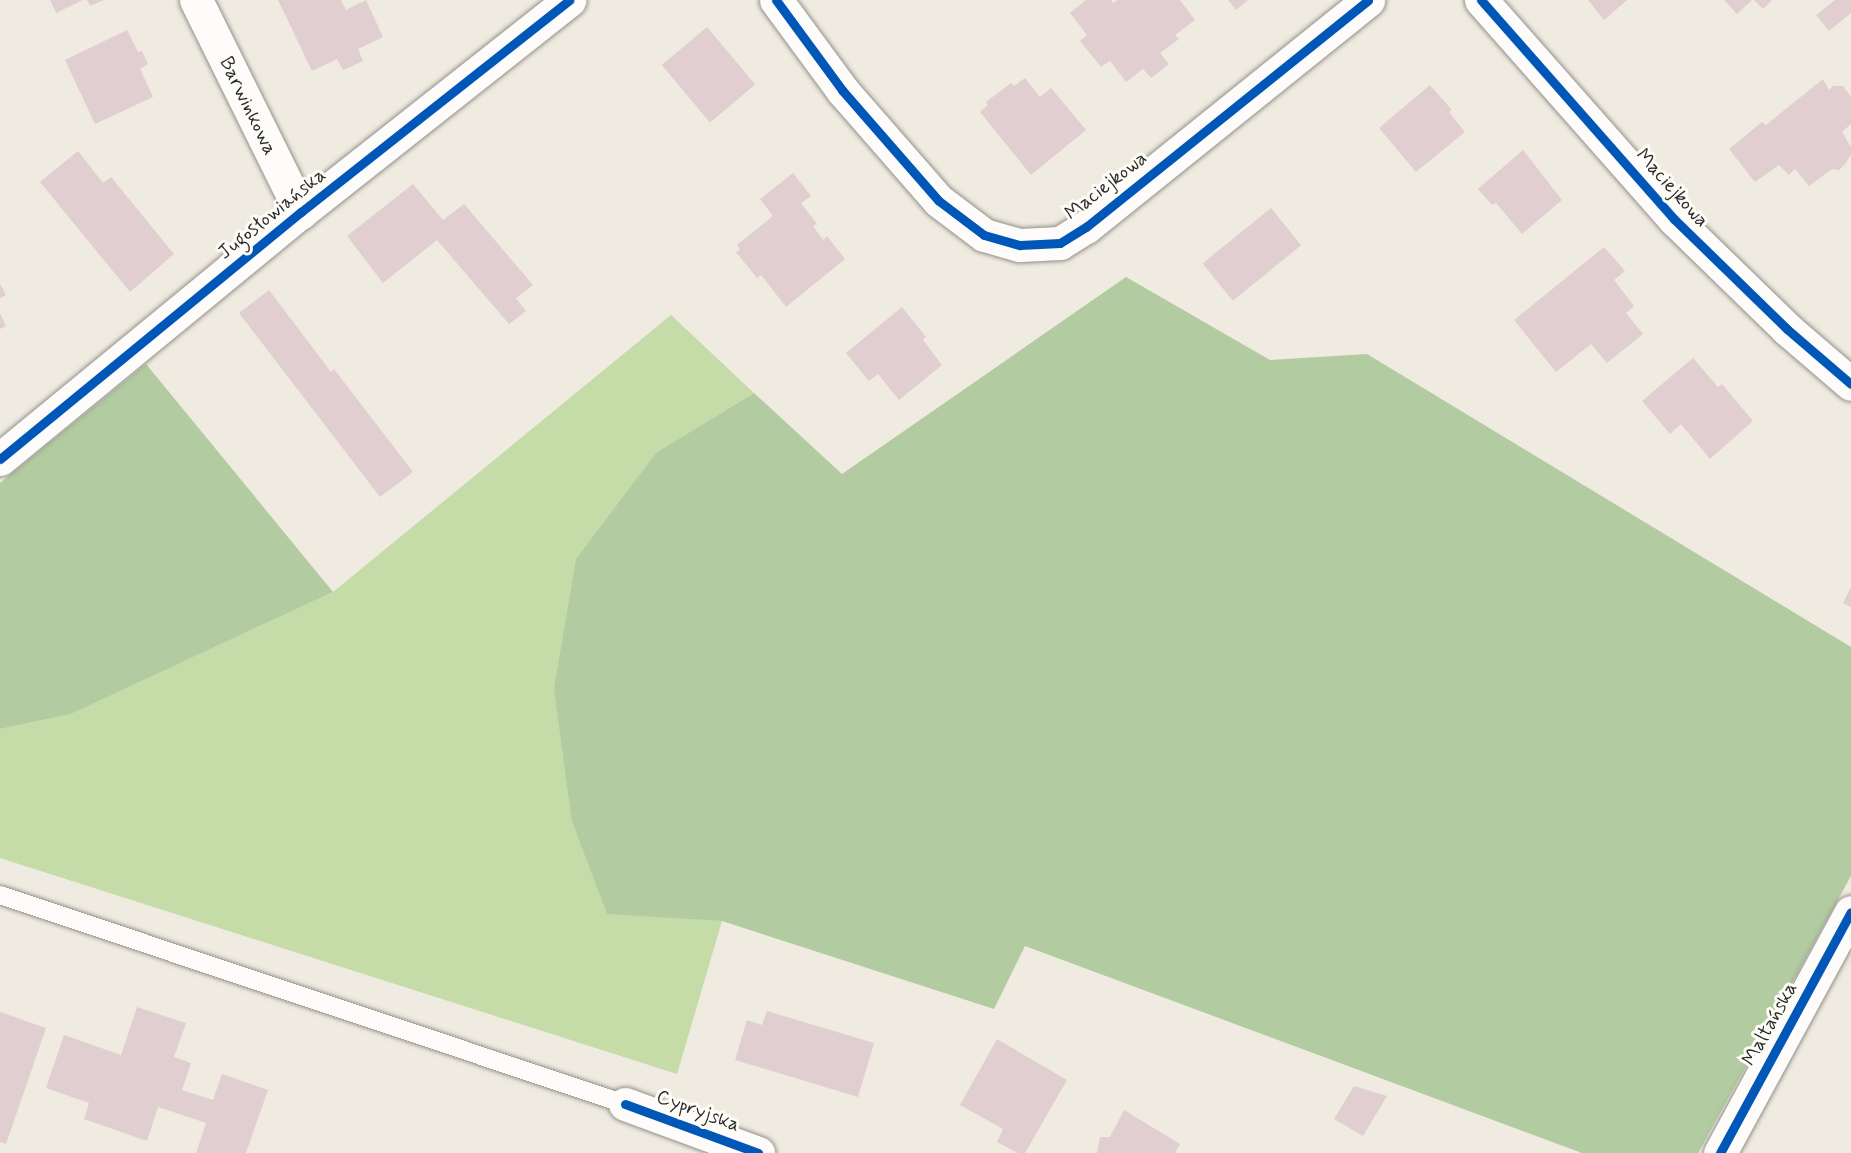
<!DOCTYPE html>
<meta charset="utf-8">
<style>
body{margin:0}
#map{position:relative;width:1851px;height:1153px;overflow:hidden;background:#efebe0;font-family:Mynerve,sans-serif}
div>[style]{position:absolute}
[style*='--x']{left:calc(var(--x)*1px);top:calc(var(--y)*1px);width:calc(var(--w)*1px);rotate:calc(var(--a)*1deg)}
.green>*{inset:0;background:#c5dba8}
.forest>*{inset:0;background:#b2cba0}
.building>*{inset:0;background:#e1ced0;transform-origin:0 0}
.roads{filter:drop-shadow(0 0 2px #93918b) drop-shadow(0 0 2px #93918b)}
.service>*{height:18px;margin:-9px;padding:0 9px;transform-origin:9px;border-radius:9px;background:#fdfcfa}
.minor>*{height:33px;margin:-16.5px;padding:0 16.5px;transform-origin:16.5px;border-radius:16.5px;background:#fdfcfa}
.cycleway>*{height:9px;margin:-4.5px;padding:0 4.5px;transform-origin:4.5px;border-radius:4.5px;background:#0057b8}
span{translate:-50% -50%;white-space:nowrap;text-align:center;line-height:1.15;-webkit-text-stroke:6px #fdfcf7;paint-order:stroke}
.street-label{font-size:20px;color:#2b2b2b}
</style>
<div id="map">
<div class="green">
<div style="clip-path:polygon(671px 315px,754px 393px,657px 452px,572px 822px,607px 913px,722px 921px,677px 1074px,0 858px,0 729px,71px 714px,333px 592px)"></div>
</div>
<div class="forest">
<div style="clip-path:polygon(1126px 277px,1270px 360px,1367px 354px,1851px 647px,1851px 876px,1698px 1153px,1582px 1153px,1025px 946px,994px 1009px,722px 921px,607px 914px,572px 822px,554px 689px,576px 559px,657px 452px,754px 393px,842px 474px)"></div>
<div style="clip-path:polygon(146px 364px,333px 592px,71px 714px,0 729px,0 483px)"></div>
</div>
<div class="building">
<div style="clip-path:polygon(50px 0,83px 0,56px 13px)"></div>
<div style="clip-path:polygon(87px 0,104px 0,90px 6px)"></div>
<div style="clip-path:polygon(278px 0,341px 0,346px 10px,366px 0,383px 37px,358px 49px,363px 61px,343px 70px,337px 59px,312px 71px)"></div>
<div style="clip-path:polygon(1086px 0,1111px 0,1113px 3px,1117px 0,1180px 0,1195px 20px,1175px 35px,1179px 39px,1160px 53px,1169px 64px,1151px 78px,1143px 69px,1126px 82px,1110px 61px,1101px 67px,1080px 41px,1087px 35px,1070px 13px)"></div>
<div style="clip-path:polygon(1228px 0,1248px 0,1236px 10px)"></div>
<div style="clip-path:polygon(1588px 0,1627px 0,1604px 20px)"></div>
<div style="clip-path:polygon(1724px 0,1752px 0,1737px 14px)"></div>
<div style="clip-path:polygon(1754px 0,1772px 0,1763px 9px)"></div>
<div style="clip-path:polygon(1835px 0,1851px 0,1851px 13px,1829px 31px,1816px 15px)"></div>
<div style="left:707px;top:27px;width:75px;height:59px;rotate:50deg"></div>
<div style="clip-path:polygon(127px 30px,138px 52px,142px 51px,148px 64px,140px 69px,153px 97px,95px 124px,65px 60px)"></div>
<div style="clip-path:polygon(1025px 78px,1040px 97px,1051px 88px,1086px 130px,1031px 175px,980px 112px,988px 105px,986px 102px,1011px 83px,1014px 86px)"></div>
<div style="clip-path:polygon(1823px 79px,1829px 90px,1833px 86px,1843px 86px,1851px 97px,1851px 124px,1842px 132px,1851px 147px,1851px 154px,1846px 163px,1839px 170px,1832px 169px,1809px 186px,1795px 169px,1789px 175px,1779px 165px,1755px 182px,1729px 149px,1762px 122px,1766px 125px)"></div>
<div style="clip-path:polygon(1430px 85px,1452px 110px,1449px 112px,1465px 132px,1416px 172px,1379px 128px)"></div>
<div style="clip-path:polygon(1523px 150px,1562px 200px,1522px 234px,1496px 203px,1492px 205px,1478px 189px)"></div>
<div style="clip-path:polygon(78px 151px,103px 183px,111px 177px,174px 254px,130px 292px,40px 182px)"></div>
<div style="clip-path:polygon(793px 173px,811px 196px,801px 203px,817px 224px,813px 226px,823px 240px,827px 236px,845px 259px,786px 307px,761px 275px,757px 278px,736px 252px,740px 250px,737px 245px,773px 216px,760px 199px)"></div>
<div style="clip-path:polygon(413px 184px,443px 220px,464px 204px,533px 285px,516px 298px,526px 311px,509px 324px,437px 240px,383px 283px,347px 236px)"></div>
<div style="left:1271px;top:208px;width:48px;height:88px;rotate:51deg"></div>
<div style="clip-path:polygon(1604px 247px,1625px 271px,1614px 280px,1634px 306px,1626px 313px,1643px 334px,1607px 363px,1591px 344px,1556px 372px,1514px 320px)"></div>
<div style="clip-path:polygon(0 284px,6px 295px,0 298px)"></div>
<div style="clip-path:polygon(269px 290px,331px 372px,334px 369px,413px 472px,380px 497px,239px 313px)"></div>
<div style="clip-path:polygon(902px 307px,926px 337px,923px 340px,942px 365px,899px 400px,878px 374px,869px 381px,846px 353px)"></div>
<div style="clip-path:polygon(0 313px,6px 326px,0 329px)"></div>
<div style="clip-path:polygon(1693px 358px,1718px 387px,1722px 384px,1753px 421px,1710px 459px,1681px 424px,1670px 434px,1642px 401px)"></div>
<div style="clip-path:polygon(1851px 587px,1851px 607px,1843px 603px)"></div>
<div style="clip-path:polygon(137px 1007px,186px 1023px,174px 1057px,191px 1063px,182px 1090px,213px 1100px,222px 1074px,268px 1090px,246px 1153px,196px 1153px,206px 1123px,158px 1107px,147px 1141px,84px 1119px,89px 1103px,46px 1088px,64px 1035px,121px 1055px)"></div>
<div style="clip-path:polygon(767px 1011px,874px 1043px,858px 1097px,735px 1060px,747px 1020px,762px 1025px)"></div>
<div style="clip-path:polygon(0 1012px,46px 1028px,6px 1144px,0 1142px)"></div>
<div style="clip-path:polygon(997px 1039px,1067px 1080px,1025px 1153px,1018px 1153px,997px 1142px,1003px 1129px,960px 1105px)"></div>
<div style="clip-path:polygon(1354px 1086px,1387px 1096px,1363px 1136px,1334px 1119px)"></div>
<div style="clip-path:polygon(1124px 1110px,1180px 1144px,1175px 1153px,1097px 1153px,1100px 1137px,1110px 1137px)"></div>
</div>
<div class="roads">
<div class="service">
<div style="--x:0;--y:895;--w:659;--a:18.49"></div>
</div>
<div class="minor">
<div style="--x:196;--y:0;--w:237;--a:63.7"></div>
<div style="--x:776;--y:0;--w:112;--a:53.7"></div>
<div style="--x:842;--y:90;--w:147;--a:48.9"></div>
<div style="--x:939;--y:201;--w:56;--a:37.1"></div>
<div style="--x:984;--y:235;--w:37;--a:16"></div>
<div style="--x:1020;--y:245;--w:40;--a:-2.9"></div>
<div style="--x:1060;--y:243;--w:31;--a:-32"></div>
<div style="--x:1086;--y:227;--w:362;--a:-38.8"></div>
<div style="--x:1481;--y:0;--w:292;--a:48.6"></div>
<div style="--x:1674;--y:219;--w:158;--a:44.2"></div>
<div style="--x:1787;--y:329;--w:84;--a:40.7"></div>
<div style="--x:0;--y:459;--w:389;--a:-39.4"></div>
<div style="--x:301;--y:212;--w:342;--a:-38.3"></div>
<div style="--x:625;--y:1104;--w:142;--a:20.2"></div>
<div style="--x:1720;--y:1153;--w:274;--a:-61.5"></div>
</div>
</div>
<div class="cycleway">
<div style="--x:776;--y:0;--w:112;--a:53.7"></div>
<div style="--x:842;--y:90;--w:147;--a:48.9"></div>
<div style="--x:939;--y:201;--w:56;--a:37.1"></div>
<div style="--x:984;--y:235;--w:37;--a:16"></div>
<div style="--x:1020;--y:245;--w:40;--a:-2.9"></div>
<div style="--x:1060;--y:243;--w:31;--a:-32"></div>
<div style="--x:1086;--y:227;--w:362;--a:-38.8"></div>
<div style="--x:1481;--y:0;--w:292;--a:48.6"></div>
<div style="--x:1674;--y:219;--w:158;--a:44.2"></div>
<div style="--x:1787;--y:329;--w:84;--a:40.7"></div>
<div style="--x:0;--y:459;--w:389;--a:-39.4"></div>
<div style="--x:301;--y:212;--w:342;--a:-38.3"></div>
<div style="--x:625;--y:1104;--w:142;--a:20.2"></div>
<div style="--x:1720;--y:1153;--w:274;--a:-61.5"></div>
</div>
<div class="street-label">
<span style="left:248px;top:106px;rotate:64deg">Barwinkowa</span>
<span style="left:1106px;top:186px;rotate:-38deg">Maciejkowa</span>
<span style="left:1672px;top:188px;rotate:48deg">Maciejkowa</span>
<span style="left:272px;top:214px;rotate:-39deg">Jugosłowiańska</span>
<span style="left:1770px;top:1024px;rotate:-61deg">Maltańska</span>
<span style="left:698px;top:1111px;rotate:20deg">Cypryjska</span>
</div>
</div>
